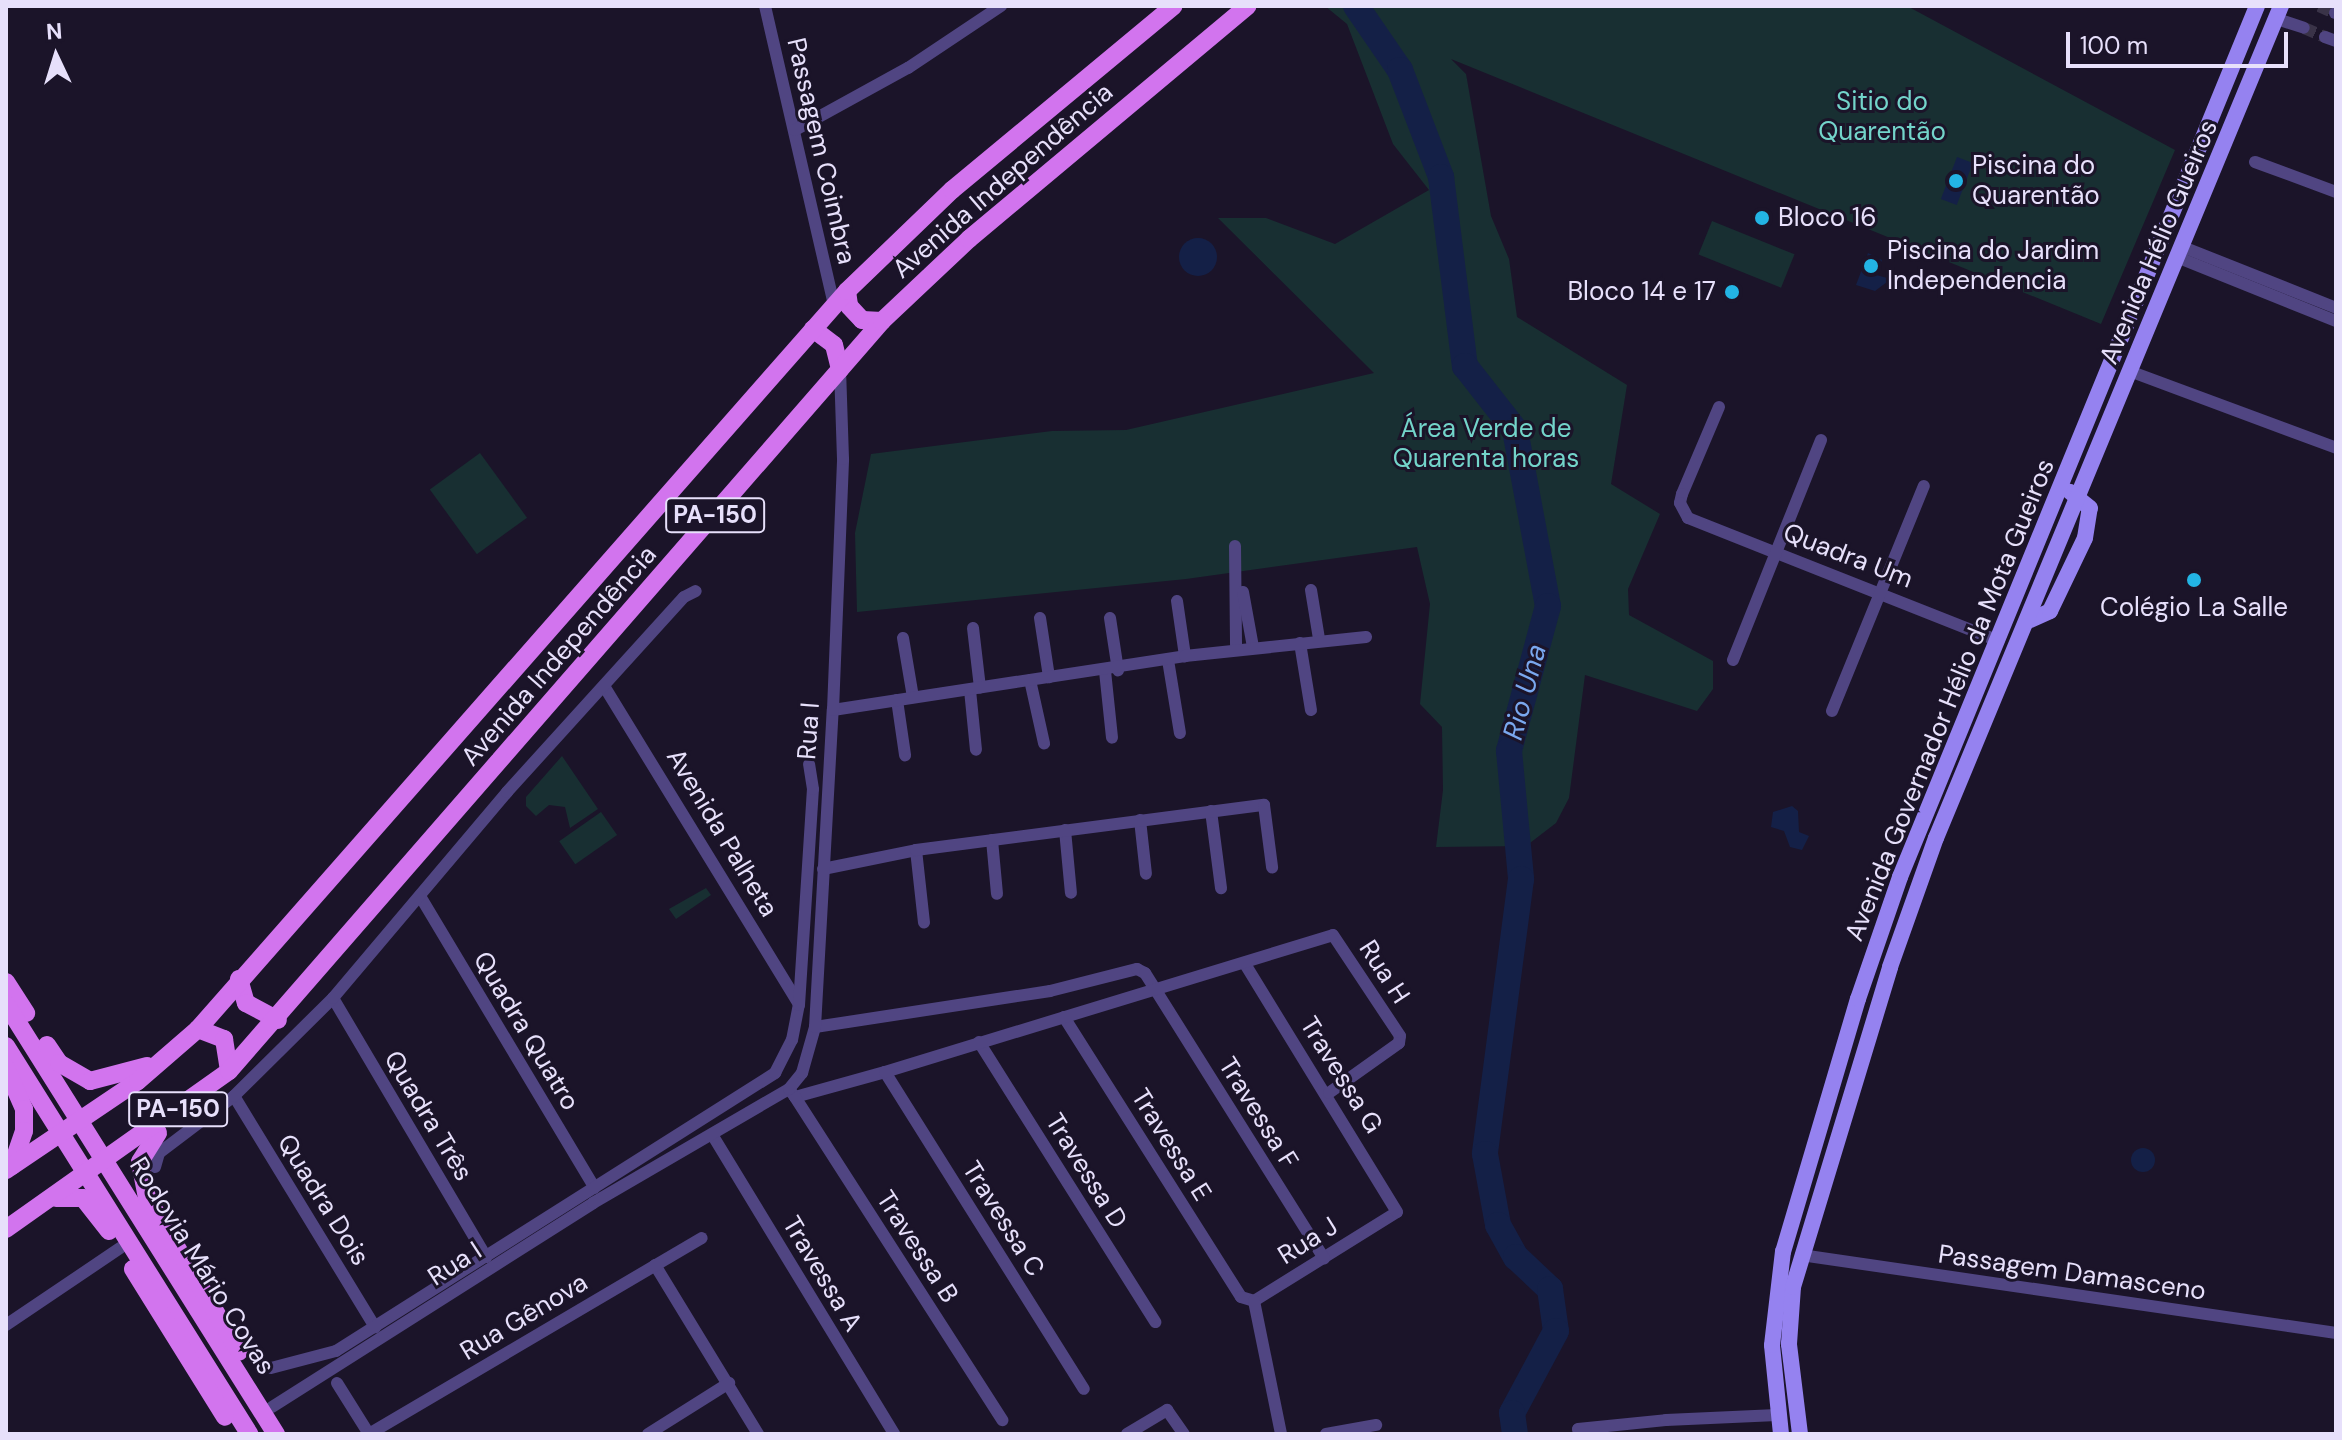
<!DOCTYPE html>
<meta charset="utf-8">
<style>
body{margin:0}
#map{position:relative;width:2342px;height:1440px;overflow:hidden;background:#1b1429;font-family:"DM Sans",sans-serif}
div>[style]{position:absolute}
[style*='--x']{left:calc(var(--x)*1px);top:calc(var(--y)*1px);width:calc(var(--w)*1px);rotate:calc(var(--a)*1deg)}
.green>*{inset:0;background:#182f32;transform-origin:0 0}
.water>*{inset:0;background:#142047;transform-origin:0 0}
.round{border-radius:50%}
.river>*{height:26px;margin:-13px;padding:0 13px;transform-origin:13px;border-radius:13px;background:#142047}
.minor-tunnel>*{height:12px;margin-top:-6px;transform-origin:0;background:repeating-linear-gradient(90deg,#3a3348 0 12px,transparent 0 18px)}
.minor>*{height:12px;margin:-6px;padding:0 6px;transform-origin:6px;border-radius:6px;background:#504582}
.secondary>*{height:16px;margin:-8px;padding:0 8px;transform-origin:8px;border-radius:8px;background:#9582f0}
.primary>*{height:18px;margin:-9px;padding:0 9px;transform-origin:9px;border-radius:9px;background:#d274ee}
.dots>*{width:22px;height:22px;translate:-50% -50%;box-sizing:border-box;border:4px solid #1b1429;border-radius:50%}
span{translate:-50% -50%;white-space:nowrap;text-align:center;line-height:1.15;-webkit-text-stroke:6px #1b1429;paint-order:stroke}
.shield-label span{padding:2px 6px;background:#1b1429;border:2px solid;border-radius:6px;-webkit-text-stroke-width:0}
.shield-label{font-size:24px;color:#e7e0fb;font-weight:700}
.park-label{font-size:26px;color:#73d4ca}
.street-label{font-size:26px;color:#e7e0fb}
.poi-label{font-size:26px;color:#e7e0fb}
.left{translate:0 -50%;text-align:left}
.right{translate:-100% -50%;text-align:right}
.water-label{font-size:28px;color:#7aa8ef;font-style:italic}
.frame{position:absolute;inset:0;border:8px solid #e7e0fb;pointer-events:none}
.north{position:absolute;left:16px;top:16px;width:80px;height:80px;-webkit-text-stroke:6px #1b1429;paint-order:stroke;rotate:356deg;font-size:22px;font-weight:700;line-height:32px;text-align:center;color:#e7e0fb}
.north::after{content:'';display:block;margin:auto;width:28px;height:36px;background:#e7e0fb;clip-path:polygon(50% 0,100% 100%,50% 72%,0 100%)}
.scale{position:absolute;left:2066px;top:32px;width:222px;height:36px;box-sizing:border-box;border:4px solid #e7e0fb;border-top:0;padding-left:10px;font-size:24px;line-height:28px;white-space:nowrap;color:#e7e0fb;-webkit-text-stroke:6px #1b1429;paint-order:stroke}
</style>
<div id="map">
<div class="green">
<div style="clip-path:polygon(1325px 6px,1907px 6px,2175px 150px,2101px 324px,1451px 59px,1466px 74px,1491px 216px,1509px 259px,1517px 317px,1627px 385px,1611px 484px,1660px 514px,1628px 589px,1629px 615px,1713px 661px,1713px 689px,1697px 711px,1585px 675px,1569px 798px,1556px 823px,1526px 846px,1436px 847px,1443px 790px,1442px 727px,1420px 704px,1430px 604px,1417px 547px,1186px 579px,857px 612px,855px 533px,871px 454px,1052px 431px,1126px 430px,1374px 373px,1218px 218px,1266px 218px,1335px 244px,1429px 190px,1393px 144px,1347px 24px)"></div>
<div style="left:1712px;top:221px;width:89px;height:36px;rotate:22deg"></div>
<div style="left:480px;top:453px;width:80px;height:62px;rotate:54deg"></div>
<div style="clip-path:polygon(562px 756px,598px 809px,570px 828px,565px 807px,549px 805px,536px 816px,526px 806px,526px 797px)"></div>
<div style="left:601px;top:812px;width:28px;height:51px;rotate:55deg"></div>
<div style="clip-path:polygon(706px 888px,711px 895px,676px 919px,669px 909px)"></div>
</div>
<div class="water">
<div style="left:1957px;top:157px;width:17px;height:45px;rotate:21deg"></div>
<div class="round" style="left:1179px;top:238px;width:38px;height:38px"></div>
<div style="clip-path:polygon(1868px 253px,1882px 260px,1876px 275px,1891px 279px,1875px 291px,1856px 285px)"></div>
<div style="clip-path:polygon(1792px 806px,1798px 811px,1799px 832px,1809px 836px,1802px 850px,1790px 847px,1784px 831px,1771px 827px,1773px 812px)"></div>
<div class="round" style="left:2131px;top:1148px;width:24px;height:24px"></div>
</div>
<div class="river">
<div style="--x:1356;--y:6;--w:78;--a:55.5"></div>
<div style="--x:1400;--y:70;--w:115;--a:69"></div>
<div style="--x:1441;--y:177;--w:191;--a:82.8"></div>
<div style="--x:1465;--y:366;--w:81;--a:52"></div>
<div style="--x:1515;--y:430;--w:179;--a:79.4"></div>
<div style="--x:1548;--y:606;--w:150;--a:105.1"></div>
<div style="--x:1509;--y:751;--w:129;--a:84.6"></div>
<div style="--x:1521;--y:879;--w:277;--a:97.5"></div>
<div style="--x:1485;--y:1154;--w:72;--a:79.6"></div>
<div style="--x:1498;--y:1225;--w:37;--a:61"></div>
<div style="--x:1516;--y:1257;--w:47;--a:43.3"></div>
<div style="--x:1550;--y:1289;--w:42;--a:81.9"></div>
<div style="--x:1556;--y:1331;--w:93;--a:118.2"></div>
<div style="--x:1512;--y:1413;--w:21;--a:82"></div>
</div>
<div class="minor-tunnel">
<div style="--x:2319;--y:6;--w:17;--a:24"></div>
<div style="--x:2304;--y:28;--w:23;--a:23"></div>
</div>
<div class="minor">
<div style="--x:765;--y:6;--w:308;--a:77"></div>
<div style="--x:2335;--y:13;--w:1;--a:0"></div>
<div style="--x:2277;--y:19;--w:28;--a:18"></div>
<div style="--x:2325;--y:37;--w:12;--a:20"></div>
<div style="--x:795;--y:130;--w:129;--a:-28.8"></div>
<div style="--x:908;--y:68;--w:112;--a:-33.7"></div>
<div style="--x:2255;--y:162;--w:86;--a:20.3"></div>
<div style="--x:2183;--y:247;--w:165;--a:21.7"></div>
<div style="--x:2179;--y:258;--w:169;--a:21.9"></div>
<div style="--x:2132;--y:372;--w:218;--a:20.4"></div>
<div style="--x:1719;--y:407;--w:95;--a:113"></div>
<div style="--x:1682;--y:494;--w:9;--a:103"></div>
<div style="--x:1680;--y:503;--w:17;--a:62"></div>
<div style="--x:1688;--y:518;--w:334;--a:21.6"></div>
<div style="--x:1235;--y:546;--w:104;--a:89.4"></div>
<div style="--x:1311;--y:590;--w:50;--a:80.7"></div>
<div style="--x:1243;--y:592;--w:56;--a:79.7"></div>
<div style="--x:1177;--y:601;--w:56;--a:81.7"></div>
<div style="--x:1040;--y:618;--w:60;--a:81.3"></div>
<div style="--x:1110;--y:618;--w:53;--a:81.3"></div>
<div style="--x:973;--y:628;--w:60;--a:83.3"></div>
<div style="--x:903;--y:638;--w:60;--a:80.4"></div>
<div style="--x:1300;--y:643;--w:68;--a:80.7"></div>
<div style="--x:1168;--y:660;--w:74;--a:80.7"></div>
<div style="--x:1733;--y:660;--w:237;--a:-68.2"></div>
<div style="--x:1105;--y:671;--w:67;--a:84"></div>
<div style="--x:1030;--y:680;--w:65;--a:77.5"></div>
<div style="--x:604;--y:686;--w:373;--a:58.5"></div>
<div style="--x:970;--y:690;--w:60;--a:84.3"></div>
<div style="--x:897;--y:700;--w:56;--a:81.7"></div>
<div style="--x:833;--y:710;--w:356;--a:-8.7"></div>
<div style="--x:1185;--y:656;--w:182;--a:-6"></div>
<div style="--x:1832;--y:711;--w:243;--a:-67.8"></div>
<div style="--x:1211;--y:811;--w:78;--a:82.6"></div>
<div style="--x:1140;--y:820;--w:54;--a:83.7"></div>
<div style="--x:1065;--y:830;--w:63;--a:84.6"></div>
<div style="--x:992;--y:840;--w:54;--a:84.7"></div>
<div style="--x:916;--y:850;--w:73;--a:83.7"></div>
<div style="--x:823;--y:869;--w:95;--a:-11.5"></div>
<div style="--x:916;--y:850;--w:351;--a:-7.4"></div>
<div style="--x:1264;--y:805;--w:63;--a:82.6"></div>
<div style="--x:420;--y:896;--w:340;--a:59.1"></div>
<div style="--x:333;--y:998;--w:301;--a:59.4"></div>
<div style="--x:1064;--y:1017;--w:331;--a:57.7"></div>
<div style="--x:1241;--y:1297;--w:14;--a:17"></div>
<div style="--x:1254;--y:1301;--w:168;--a:-31.9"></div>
<div style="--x:1397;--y:1212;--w:291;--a:-121.5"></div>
<div style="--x:815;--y:1027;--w:238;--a:-8.7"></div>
<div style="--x:1050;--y:991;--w:90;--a:-14.2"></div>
<div style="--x:1137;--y:969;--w:9;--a:27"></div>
<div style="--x:1145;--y:973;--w:337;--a:57.9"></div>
<div style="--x:979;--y:1042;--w:331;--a:57.8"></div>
<div style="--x:885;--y:1072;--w:374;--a:57.9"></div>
<div style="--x:789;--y:1089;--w:10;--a:53"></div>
<div style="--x:795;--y:1097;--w:93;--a:-15.5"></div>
<div style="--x:885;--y:1072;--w:468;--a:-17"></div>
<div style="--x:1333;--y:935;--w:121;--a:56.4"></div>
<div style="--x:1400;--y:1036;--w:7;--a:98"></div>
<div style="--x:1399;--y:1043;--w:86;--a:144.5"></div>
<div style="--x:234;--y:1096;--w:271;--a:58.6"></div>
<div style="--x:795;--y:1097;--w:384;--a:57.3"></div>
<div style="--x:713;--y:1136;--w:349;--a:58.7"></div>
<div style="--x:155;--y:1167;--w:15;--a:-74"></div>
<div style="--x:159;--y:1153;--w:94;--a:-37.2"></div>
<div style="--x:234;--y:1096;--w:139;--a:-44.7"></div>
<div style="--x:333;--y:998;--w:270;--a:-49.8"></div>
<div style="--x:507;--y:792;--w:263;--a:-47.8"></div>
<div style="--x:684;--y:597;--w:13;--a:-27"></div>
<div style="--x:1801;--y:1255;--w:541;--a:8.29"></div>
<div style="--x:655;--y:1265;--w:198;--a:58.6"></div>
<div style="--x:1254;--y:1301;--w:136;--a:78.5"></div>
<div style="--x:6;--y:1325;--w:138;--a:-34"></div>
<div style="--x:271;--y:1368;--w:67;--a:-14.7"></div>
<div style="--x:336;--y:1351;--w:520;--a:-32.34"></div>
<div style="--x:775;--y:1073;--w:37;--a:-63"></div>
<div style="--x:792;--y:1040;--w:36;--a:-79"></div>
<div style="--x:799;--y:1005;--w:216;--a:-86.3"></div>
<div style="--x:813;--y:789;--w:25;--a:-99"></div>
<div style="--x:337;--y:1383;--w:60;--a:57.9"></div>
<div style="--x:272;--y:1407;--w:380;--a:-32.4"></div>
<div style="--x:593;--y:1203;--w:227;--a:-30.2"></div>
<div style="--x:789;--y:1089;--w:21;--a:-51"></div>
<div style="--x:802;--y:1073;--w:48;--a:-74.2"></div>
<div style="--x:815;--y:1027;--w:318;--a:-86.8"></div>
<div style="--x:833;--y:710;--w:251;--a:-87.7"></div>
<div style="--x:843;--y:459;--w:90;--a:-91.9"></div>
<div style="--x:369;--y:1434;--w:386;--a:-30.5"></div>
<div style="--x:648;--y:1434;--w:96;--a:-32.2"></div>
<div style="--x:1127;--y:1434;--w:47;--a:-31"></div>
<div style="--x:1167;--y:1410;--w:29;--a:55"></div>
<div style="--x:1326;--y:1434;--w:51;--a:-10.2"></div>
<div style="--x:1580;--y:1434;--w:5;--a:-112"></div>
<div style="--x:1578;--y:1429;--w:88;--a:-5.8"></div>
<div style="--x:1666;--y:1420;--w:111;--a:-2.6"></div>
</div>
<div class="secondary">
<div style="--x:2028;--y:621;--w:24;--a:-24"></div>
<div style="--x:2050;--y:611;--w:81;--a:-64.4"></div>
<div style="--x:2085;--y:538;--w:30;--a:-81"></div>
<div style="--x:2090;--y:508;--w:26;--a:-141"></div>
<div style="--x:1781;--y:1434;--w:89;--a:-95.8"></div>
<div style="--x:1772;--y:1345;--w:94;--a:-83.3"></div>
<div style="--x:1783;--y:1252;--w:264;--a:-73.5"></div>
<div style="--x:1858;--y:999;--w:129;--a:-71"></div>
<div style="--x:1900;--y:877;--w:941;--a:-67.71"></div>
<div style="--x:1800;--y:1434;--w:91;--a:-97"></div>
<div style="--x:1789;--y:1344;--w:57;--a:-86"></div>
<div style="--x:1793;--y:1287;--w:334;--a:-73.1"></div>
<div style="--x:1890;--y:967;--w:137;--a:-70.4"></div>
<div style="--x:1936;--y:838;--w:901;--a:-67.48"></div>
</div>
<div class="primary">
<div style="--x:847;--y:291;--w:15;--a:82"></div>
<div style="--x:849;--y:306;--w:19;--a:47"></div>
<div style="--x:862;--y:320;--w:20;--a:3"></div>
<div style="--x:813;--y:329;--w:26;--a:37"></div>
<div style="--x:834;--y:345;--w:25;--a:76"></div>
<div style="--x:239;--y:979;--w:25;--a:74"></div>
<div style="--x:246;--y:1003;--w:36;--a:28"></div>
<div style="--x:6;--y:982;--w:37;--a:57"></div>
<div style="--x:6;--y:1004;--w:508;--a:57.88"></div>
<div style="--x:198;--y:1029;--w:28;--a:21"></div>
<div style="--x:224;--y:1039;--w:32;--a:81"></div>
<div style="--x:47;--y:1045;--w:22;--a:56"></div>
<div style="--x:59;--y:1063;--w:36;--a:30"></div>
<div style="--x:90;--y:1081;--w:59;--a:-14.7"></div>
<div style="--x:6;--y:1046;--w:458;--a:57.9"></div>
<div style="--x:6;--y:1068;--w:45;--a:66.3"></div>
<div style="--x:24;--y:1109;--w:22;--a:90"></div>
<div style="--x:24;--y:1131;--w:37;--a:109"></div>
<div style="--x:158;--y:1133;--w:34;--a:122"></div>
<div style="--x:140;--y:1162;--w:37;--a:79"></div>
<div style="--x:147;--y:1198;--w:179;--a:59"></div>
<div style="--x:6;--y:1170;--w:159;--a:-34"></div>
<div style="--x:138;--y:1081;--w:79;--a:-40.9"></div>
<div style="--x:198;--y:1029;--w:983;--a:-48.67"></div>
<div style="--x:847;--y:291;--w:146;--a:-43.9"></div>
<div style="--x:952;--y:190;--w:288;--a:-39.7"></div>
<div style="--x:56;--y:1198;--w:27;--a:0"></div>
<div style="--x:83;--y:1198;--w:42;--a:51.8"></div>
<div style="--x:6;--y:1229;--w:273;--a:-35.3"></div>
<div style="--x:229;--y:1071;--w:994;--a:-48.95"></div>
<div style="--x:882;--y:321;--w:120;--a:-43.3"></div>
<div style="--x:969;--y:239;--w:363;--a:-39.9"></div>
<div style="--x:133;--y:1269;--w:174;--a:58.1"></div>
</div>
<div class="dots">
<div style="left:1956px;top:181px;background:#23b4e4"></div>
<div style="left:1762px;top:218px;background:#23b4e4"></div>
<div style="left:1871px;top:266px;background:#23b4e4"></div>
<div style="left:1732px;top:292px;background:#23b4e4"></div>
<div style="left:2194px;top:580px;background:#23b4e4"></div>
</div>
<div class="shield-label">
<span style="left:715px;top:515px">PA-150</span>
<span style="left:178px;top:1109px">PA-150</span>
</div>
<div class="park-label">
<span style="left:1882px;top:117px">Sitio do<br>Quarentão</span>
<span style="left:1486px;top:444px">Área Verde de<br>Quarenta horas</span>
</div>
<div class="street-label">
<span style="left:821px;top:151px;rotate:77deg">Passagem Coimbra</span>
<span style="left:1003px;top:181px;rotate:-41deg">Avenida Independência</span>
<span style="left:2159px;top:242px;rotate:-67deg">Avenida Hélio Gueiros</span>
<span style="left:1848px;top:556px;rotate:21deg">Quadra Um</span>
<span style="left:559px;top:656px;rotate:-49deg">Avenida Independência</span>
<span style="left:1950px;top:700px;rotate:-68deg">Avenida Governador Hélio da Mota Gueiros</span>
<span style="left:809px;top:731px;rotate:-86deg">Rua I</span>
<span style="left:722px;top:833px;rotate:59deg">Avenida Palheta</span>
<span style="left:1384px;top:972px;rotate:57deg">Rua H</span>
<span style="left:526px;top:1031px;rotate:59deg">Quadra Quatro</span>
<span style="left:1341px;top:1075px;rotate:58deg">Travessa G</span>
<span style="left:1258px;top:1113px;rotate:58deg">Travessa F</span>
<span style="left:428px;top:1116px;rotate:59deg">Quadra Três</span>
<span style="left:1171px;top:1145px;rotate:58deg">Travessa E</span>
<span style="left:1086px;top:1171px;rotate:58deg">Travessa D</span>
<span style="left:323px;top:1200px;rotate:58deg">Quadra Dois</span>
<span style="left:1003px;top:1219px;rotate:58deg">Travessa C</span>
<span style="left:1308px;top:1241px;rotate:-32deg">Rua J</span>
<span style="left:917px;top:1247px;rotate:57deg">Travessa B</span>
<span style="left:455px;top:1264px;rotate:-33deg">Rua I</span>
<span style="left:202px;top:1266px;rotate:58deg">Rodovia Mário Covas</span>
<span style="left:2072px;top:1273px;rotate:8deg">Passagem Damasceno</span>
<span style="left:822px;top:1274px;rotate:59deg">Travessa A</span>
<span style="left:524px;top:1317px;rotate:-31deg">Rua Gênova</span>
</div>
<div class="poi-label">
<span class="left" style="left:1972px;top:181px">Piscina do<br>Quarentão</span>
<span class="left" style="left:1778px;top:218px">Bloco 16</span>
<span class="left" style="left:1887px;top:266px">Piscina do Jardim<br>Independencia</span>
<span class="right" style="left:1716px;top:292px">Bloco 14 e 17</span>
<span style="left:2194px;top:608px">Colégio La Salle</span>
</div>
<div class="water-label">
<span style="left:1525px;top:692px;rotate:-75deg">Rio Una</span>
</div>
<div class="frame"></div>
<div class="north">N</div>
<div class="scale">100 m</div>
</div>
